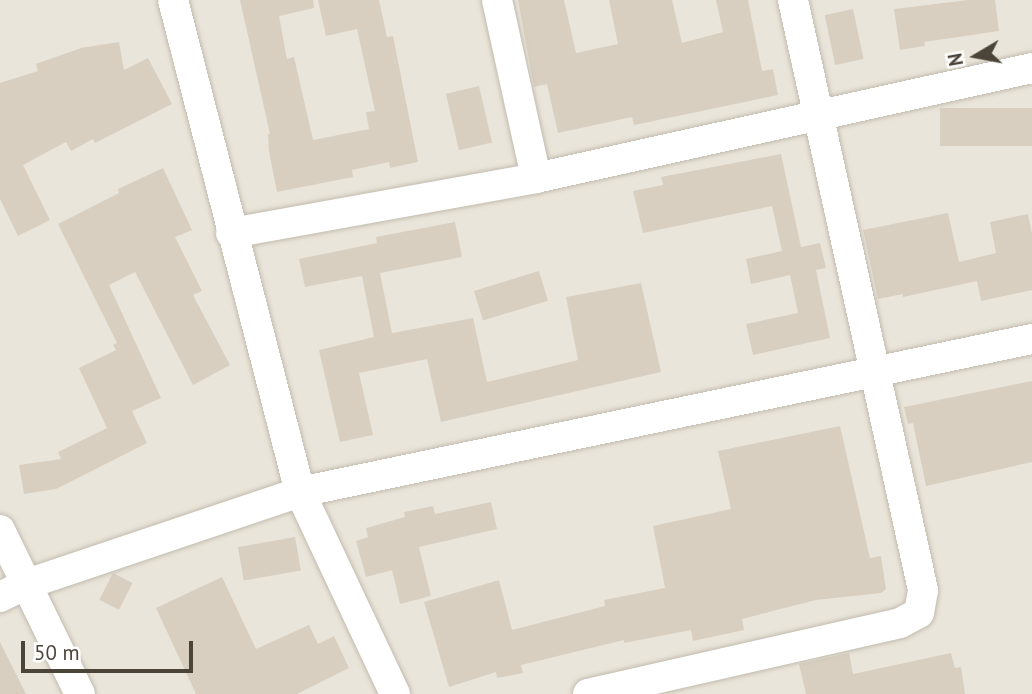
<!DOCTYPE html>
<style>
body{margin:0}
#map{position:relative;width:1032px;height:694px;overflow:hidden;background:#f6f3ec;font-family:"PT Sans",sans-serif}
div>[style]{position:absolute}
[style*='--x']{left:calc(var(--x)*1px);top:calc(var(--y)*1px);width:calc(var(--w)*1px);rotate:calc(var(--a)*1deg)}
.residential>*{inset:0;background:#eae5da;transform-origin:0 0}
.building>*{inset:0;background:#d8cfc1;transform-origin:0 0}
.roads{filter:drop-shadow(0 0 2px #c2bbae) drop-shadow(0 0 2px #c2bbae)}
.minor>*{height:30px;margin:-15px;padding:0 15px;transform-origin:15px;border-radius:15px;background:#fff}
span{translate:-50% -50%;white-space:nowrap;text-align:center;line-height:1.15;-webkit-text-stroke:5px #fff;paint-order:stroke}
.north{position:absolute;left:941px;top:21px;width:70px;height:70px;-webkit-text-stroke:5px #fff;paint-order:stroke;rotate:260deg;font-size:19px;font-weight:700;line-height:28px;text-align:center;color:#4b4439}
.north::after{content:'';display:block;margin:auto;width:24px;height:32px;background:#4b4439;clip-path:polygon(50% 0,100% 100%,50% 72%,0 100%)}
.scale{position:absolute;left:21px;top:641px;width:172px;height:32px;box-sizing:border-box;border:4px solid #4b4439;border-top:0;padding-left:9px;font-size:21px;line-height:24px;white-space:nowrap;color:#4b4439;-webkit-text-stroke:5px #fff;paint-order:stroke}
</style>
<div id="map">
<div class="residential">
<div style="left:0;top:0;width:1032px;height:694px"></div>
</div>
<div class="building">
<div style="clip-path:polygon(240px 0,313px 0,314px 8px,279px 16px,287px 59px,294px 57px,313px 140px,369px 129px,366px 112px,375px 111px,357px 29px,326px 36px,318px 0,379px 0,387px 37px,393px 36px,418px 162px,390px 168px,389px 162px,352px 170px,353px 177px,277px 192px,269px 152px,268px 134px,270px 134px)"></div>
<div style="clip-path:polygon(518px 0,564px 0,576px 53px,618px 44px,609px 0,672px 0,682px 43px,723px 32px,716px 0,748px 0,762px 71px,773px 69px,778px 95px,634px 125px,632px 117px,558px 133px,547px 84px,534px 87px)"></div>
<div style="clip-path:polygon(968px 0,995px 0,999px 31px,924px 42px,925px 46px,900px 50px,894px 9px)"></div>
<div style="left:853px;top:9px;width:51px;height:29px;rotate:78deg"></div>
<div style="clip-path:polygon(119px 42px,124px 70px,148px 58px,172px 104px,95px 143px,93px 139px,71px 151px,66px 142px,23px 165px,50px 220px,18px 236px,0 199px,0 83px,38px 71px,36px 64px,81px 48px)"></div>
<div style="left:479px;top:86px;width:58px;height:34px;rotate:77deg"></div>
<div style="left:1032px;top:108px;width:38px;height:92px;rotate:90deg"></div>
<div style="clip-path:polygon(781px 154px,801px 247px,820px 243px,826px 268px,816px 270px,830px 338px,753px 355px,746px 324px,798px 313px,790px 275px,751px 284px,746px 259px,782px 251px,772px 206px,643px 233px,633px 191px,663px 185px,661px 177px)"></div>
<div style="clip-path:polygon(163px 168px,192px 230px,175px 237px,202px 291px,193px 295px,230px 365px,193px 385px,135px 272px,109px 285px,161px 398px,132px 411px,147px 443px,56px 489px,24px 494px,19px 465px,61px 459px,58px 452px,107px 428px,79px 368px,116px 350px,113px 345px,117px 343px,58px 224px,119px 193px,118px 189px)"></div>
<div style="clip-path:polygon(948px 213px,959px 262px,996px 253px,990px 222px,1028px 214px,1032px 234px,1032px 290px,981px 301px,977px 281px,903px 297px,903px 294px,878px 299px,863px 230px)"></div>
<div style="clip-path:polygon(455px 222px,462px 257px,380px 273px,392px 333px,473px 318px,487px 382px,578px 360px,566px 297px,641px 283px,661px 372px,441px 422px,427px 359px,388px 367px,359px 373px,373px 435px,340px 442px,319px 350px,374px 337px,362px 276px,305px 287px,299px 259px,377px 243px,376px 237px)"></div>
<div style="left:539px;top:271px;width:31px;height:68px;rotate:73deg"></div>
<div style="clip-path:polygon(1032px 381px,1032px 462px,926px 486px,913px 423px,908px 424px,904px 407px)"></div>
<div style="clip-path:polygon(840px 426px,870px 558px,881px 556px,886px 589px,881px 593px,816px 600px,742px 619px,744px 630px,693px 641px,691px 630px,624px 643px,624px 640px,521px 665px,523px 673px,497px 678px,496px 672px,449px 687px,424px 602px,499px 580px,512px 630px,605px 606px,604px 600px,665px 588px,653px 526px,731px 509px,718px 451px)"></div>
<div style="clip-path:polygon(491px 502px,497px 529px,419px 547px,431px 596px,400px 604px,392px 570px,366px 577px,356px 541px,368px 537px,366px 528px,405px 517px,404px 512px,433px 506px,435px 514px)"></div>
<div style="left:295px;top:537px;width:34px;height:58px;rotate:80deg"></div>
<div style="left:113px;top:573px;width:22px;height:30px;rotate:27deg"></div>
<div style="clip-path:polygon(222px 577px,256px 649px,309px 625px,318px 644px,334px 636px,349px 668px,297px 694px,196px 694px,156px 608px)"></div>
<div style="clip-path:polygon(0 642px,26px 694px,0 694px)"></div>
<div style="clip-path:polygon(849px 653px,853px 674px,951px 653px,955px 668px,961px 667px,965px 694px,806px 694px,799px 664px)"></div>
</div>
<div class="roads">
<div class="minor">
<div style="--x:173;--y:0;--w:508;--a:75.53"></div>
<div style="--x:300;--y:492;--w:223;--a:64.8"></div>
<div style="--x:497;--y:0;--w:182;--a:77.6"></div>
<div style="--x:231;--y:233;--w:310;--a:-10.2"></div>
<div style="--x:536;--y:178;--w:508;--a:-12.5"></div>
<div style="--x:0;--y:530;--w:182;--a:64"></div>
<div style="--x:0;--y:597;--w:30;--a:-26"></div>
<div style="--x:27;--y:584;--w:288;--a:-18.6"></div>
<div style="--x:300;--y:492;--w:748;--a:-11.81"></div>
<div style="--x:588;--y:694;--w:320;--a:-12.8"></div>
<div style="--x:900;--y:623;--w:21;--a:-28"></div>
<div style="--x:919;--y:613;--w:23;--a:-80"></div>
<div style="--x:923;--y:590;--w:604;--a:-102.43"></div>
</div>
</div>
<div class="north">N</div>
<div class="scale">50 m</div>
</div>
